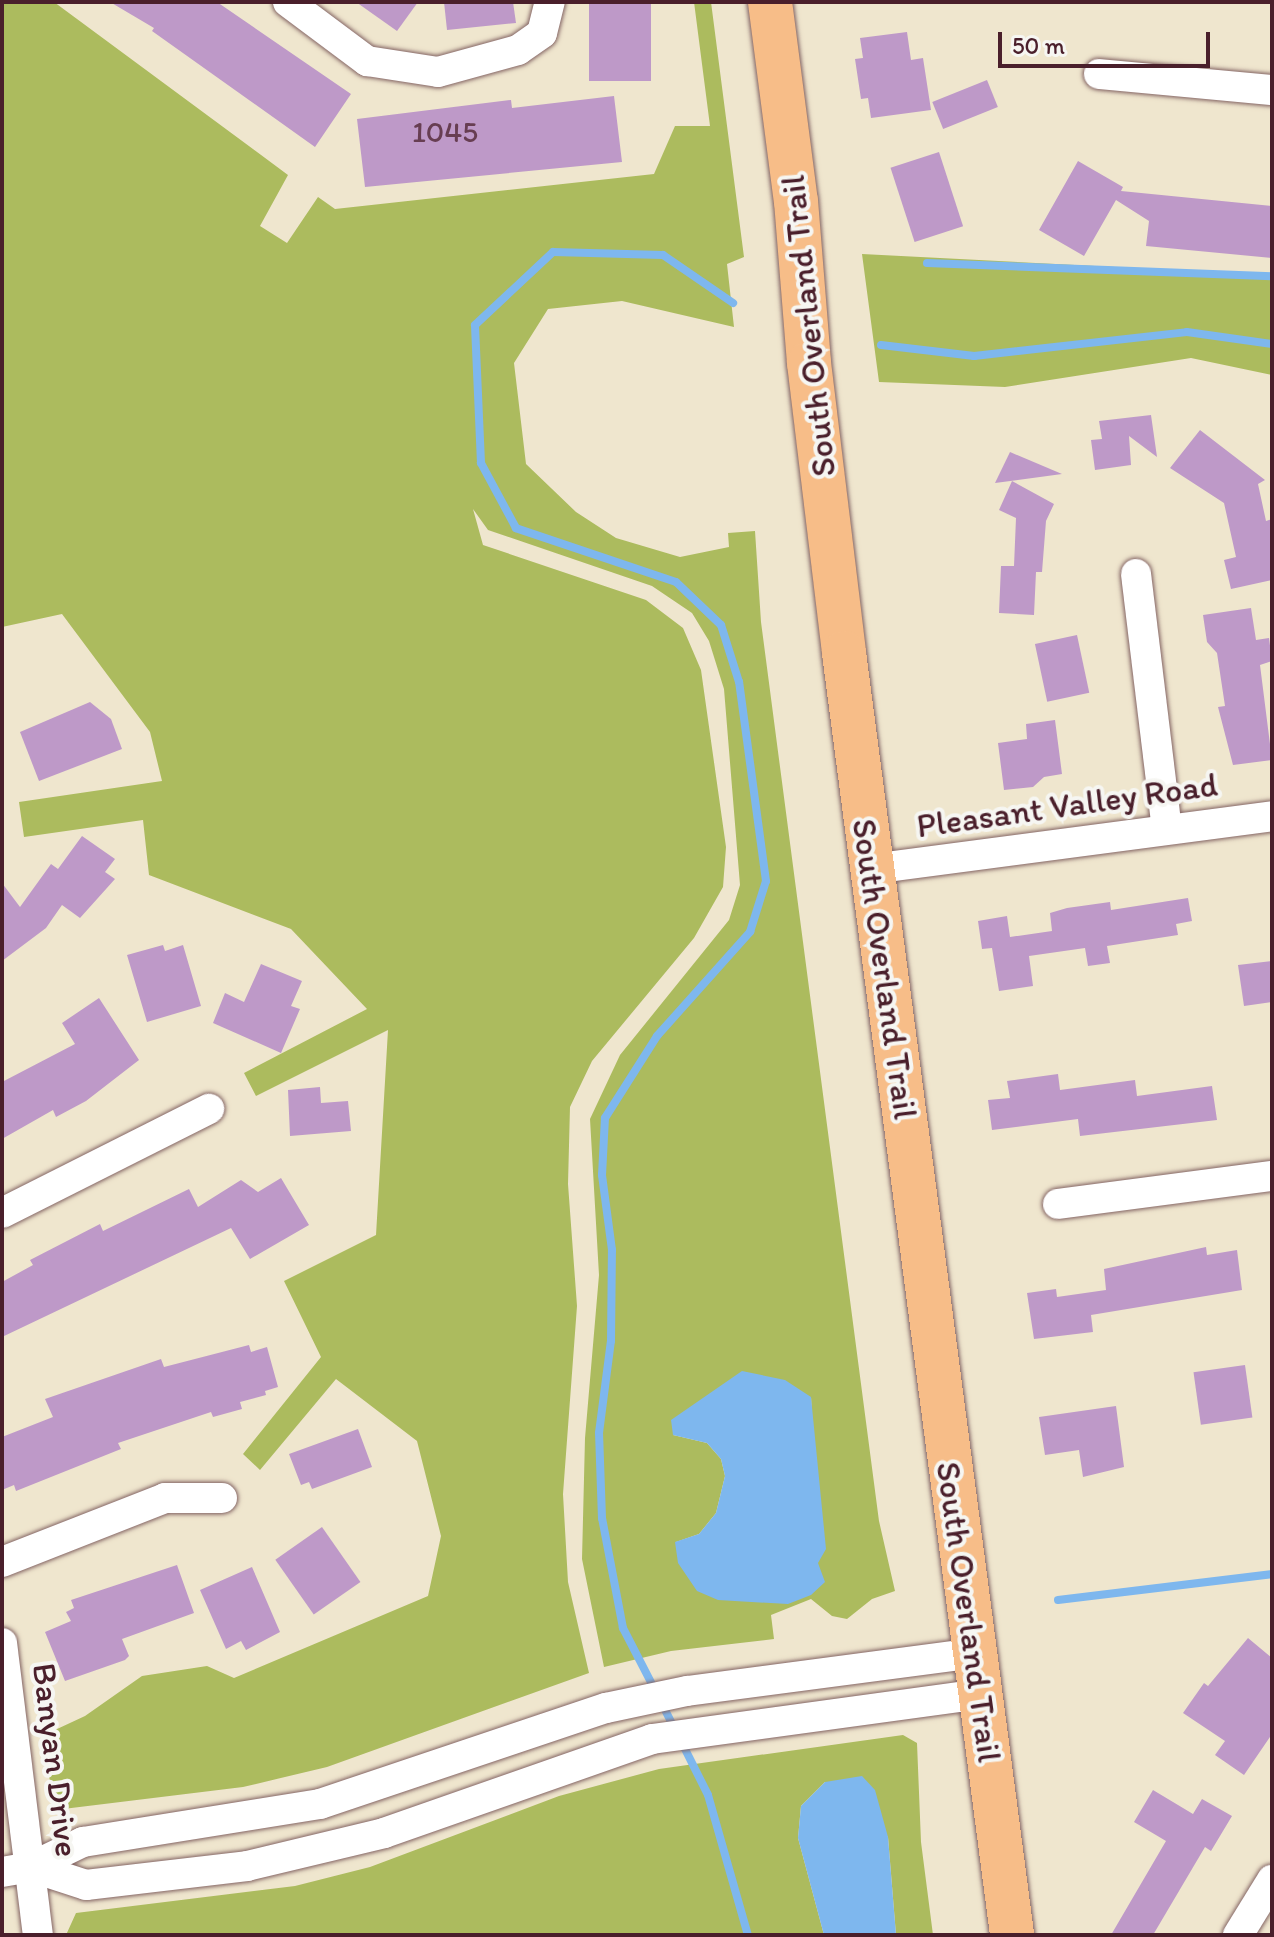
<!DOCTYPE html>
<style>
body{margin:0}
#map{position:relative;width:1274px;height:1937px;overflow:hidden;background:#efe6ce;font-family:Itim,sans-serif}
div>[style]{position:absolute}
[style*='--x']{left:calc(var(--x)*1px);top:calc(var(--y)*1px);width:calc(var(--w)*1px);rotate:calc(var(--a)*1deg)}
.green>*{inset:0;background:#acbb5e}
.water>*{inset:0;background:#7eb7ee}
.stream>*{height:8px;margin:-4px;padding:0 4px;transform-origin:4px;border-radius:4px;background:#7eb7ee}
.building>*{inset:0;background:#be99c8;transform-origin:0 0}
.roads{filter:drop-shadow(0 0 2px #846564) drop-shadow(0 0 2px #846564)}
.minor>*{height:30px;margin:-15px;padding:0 15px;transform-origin:15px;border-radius:15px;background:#fff}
.primary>*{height:44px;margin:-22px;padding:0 22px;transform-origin:22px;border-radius:22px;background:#f7bd88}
span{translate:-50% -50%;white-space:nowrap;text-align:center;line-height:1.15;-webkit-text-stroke:8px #f6f6f2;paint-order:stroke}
.number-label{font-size:30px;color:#673e52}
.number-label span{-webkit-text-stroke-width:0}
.street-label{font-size:34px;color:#4a1f2b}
.frame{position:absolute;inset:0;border:4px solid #4a1f2b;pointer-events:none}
.scale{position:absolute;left:998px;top:32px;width:212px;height:36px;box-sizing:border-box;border:4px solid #4a1f2b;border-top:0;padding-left:10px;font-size:24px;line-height:28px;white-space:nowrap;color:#4a1f2b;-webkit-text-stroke:6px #f6f6f2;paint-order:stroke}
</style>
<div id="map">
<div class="green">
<div style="clip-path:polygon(evenodd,2px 2px,54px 2px,288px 175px,260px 226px,287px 243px,318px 197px,335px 209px,654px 174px,675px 126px,710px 126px,694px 2px,711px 2px,744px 257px,727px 264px,734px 327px,622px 301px,548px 309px,514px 363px,526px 464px,576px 512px,616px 538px,680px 557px,729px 547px,728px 533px,755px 531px,761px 622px,879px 1521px,895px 1591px,872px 1599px,847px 1619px,832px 1616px,811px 1599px,771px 1615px,774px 1639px,671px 1651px,604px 1667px,582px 1559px,585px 1438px,599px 1275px,590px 1119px,620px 1055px,729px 920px,740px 885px,724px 689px,709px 641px,692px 613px,652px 586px,488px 530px,473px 509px,483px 545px,646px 600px,683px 628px,701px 670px,726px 847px,723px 887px,694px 938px,592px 1061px,570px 1107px,568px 1184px,577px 1306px,563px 1494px,568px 1582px,589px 1673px,327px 1767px,243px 1787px,55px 1810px,42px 1736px,85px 1716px,142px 1676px,207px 1666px,234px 1678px,428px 1596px,441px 1536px,417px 1441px,336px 1379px,260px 1470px,243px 1454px,321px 1357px,284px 1281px,376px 1235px,388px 1030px,256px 1096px,244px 1073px,367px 1009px,291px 929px,149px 875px,143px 820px,24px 837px,19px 802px,162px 781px,150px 732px,62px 614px,2px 627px,2px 2px,811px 1397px,818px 1563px,676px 1542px,699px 1534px,716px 1513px,725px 1476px,721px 1459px,707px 1443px,673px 1435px,811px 1397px)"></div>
<div style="clip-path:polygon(862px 254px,1272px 275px,1272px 375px,1191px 358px,1005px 387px,879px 382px)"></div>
<div style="clip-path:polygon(903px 1735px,917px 1743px,921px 1842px,933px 1935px,896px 1935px,888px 1837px,825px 1782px,801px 1806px,798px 1838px,824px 1935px,66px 1935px,76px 1913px,295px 1886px,370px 1867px,559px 1796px,659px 1769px)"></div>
</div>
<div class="water">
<div style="clip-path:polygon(742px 1371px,785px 1380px,811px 1397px,826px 1549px,818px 1563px,825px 1582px,811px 1595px,788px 1604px,718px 1600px,697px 1591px,678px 1563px,675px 1542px,699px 1534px,716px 1513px,725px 1476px,721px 1459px,707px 1443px,673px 1435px,671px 1420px)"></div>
<div style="clip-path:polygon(862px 1776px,875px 1790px,888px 1837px,896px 1935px,824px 1935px,798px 1838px,801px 1806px,825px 1782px)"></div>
</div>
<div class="stream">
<div style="--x:927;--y:263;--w:345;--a:2.2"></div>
<div style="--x:881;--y:345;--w:94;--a:6.7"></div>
<div style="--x:974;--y:356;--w:214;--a:-6.4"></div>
<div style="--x:1187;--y:332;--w:86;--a:8"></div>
<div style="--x:1058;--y:1600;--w:216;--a:-6.9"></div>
<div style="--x:655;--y:1690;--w:70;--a:-117.3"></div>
<div style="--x:623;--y:1628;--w:112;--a:-100.8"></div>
<div style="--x:602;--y:1518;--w:85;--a:-92"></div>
<div style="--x:599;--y:1433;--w:93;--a:-82.6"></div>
<div style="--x:611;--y:1341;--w:91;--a:-89.4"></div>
<div style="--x:612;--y:1250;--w:76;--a:-97.6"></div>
<div style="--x:602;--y:1175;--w:57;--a:-87"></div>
<div style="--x:605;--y:1118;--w:97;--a:-57.6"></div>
<div style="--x:657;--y:1036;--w:140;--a:-48.2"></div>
<div style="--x:750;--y:932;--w:53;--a:-72.6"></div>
<div style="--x:766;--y:881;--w:201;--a:-97.7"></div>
<div style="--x:739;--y:682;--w:60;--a:-107.5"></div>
<div style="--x:721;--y:625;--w:62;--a:-136.3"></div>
<div style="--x:676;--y:582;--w:169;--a:-161.4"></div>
<div style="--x:516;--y:528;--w:74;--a:-118.3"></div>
<div style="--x:481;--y:463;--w:138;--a:-92.5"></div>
<div style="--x:475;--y:325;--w:107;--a:-43.1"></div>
<div style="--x:553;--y:252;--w:110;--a:1.6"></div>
<div style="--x:663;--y:255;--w:85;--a:34.4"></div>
<div style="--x:661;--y:1702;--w:30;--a:63"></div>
<div style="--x:681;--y:1741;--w:60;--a:63.4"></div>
<div style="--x:708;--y:1795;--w:146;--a:74.1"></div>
</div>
<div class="building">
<div style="clip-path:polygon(110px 2px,217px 2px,351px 94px,315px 147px,152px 31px,154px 28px)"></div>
<div style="clip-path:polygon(356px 2px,418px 2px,397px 31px)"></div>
<div style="clip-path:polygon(444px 2px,513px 2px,516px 23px,447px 30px)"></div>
<div style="left:589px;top:2px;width:62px;height:79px"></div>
<div style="clip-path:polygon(907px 32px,911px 60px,923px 58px,931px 110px,871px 118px,868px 98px,861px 99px,855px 59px,863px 58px,860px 38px)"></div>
<div style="left:987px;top:80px;width:29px;height:59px;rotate:68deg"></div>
<div style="clip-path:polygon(614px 96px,622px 162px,365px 187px,357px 119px,511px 100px,512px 108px)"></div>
<div style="left:939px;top:152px;width:78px;height:51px;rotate:72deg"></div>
<div style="clip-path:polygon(1078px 161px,1123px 187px,1121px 191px,1272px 206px,1272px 258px,1146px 246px,1149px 221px,1116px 200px,1084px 256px,1039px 230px)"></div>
<div style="clip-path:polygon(1151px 415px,1157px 457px,1129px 436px,1131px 465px,1095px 470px,1091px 440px,1102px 439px,1099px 421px)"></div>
<div style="clip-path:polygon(1200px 430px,1265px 480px,1258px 484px,1266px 521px,1272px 519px,1272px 580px,1231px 589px,1224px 560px,1236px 557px,1224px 503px,1170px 468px)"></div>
<div style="clip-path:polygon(1010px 452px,1062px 474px,995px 483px)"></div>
<div style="clip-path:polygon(1012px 481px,1054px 504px,1046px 521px,1042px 572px,1036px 572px,1034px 615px,999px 613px,1001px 566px,1014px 566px,1016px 518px,999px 510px)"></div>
<div style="clip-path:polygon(1251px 608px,1256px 640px,1269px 638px,1272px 661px,1260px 665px,1272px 760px,1233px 765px,1218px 707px,1225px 706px,1217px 653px,1207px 642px,1203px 615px)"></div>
<div style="left:1077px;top:635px;width:59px;height:43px;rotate:78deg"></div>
<div style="clip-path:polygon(90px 702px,111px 719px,122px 749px,39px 781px,20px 732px)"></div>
<div style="clip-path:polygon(1055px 720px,1062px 774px,1044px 777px,1033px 787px,1004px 790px,998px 743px,1027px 739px,1026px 724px)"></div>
<div style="clip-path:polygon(82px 836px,115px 859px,105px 872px,115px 879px,80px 918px,62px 905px,46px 928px,2px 961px,2px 883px,20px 907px,51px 864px,58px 869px)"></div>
<div style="clip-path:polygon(1188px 898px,1192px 921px,1176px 924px,1178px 935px,1107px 946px,1110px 963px,1088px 966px,1085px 948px,1029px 956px,1033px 986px,999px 991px,992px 948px,982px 949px,978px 921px,1007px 916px,1010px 937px,1052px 931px,1050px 913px,1067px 908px,1110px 902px,1111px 910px)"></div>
<div style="clip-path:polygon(163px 945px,165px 951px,183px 945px,201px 1006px,147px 1022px,127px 955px)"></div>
<div style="clip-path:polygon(1272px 961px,1272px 1002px,1244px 1006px,1238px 965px)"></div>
<div style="clip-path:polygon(261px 964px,302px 981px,291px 1006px,300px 1009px,281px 1053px,213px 1023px,225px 993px,244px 1002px)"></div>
<div style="clip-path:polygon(99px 998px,139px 1060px,86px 1101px,56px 1117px,53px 1110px,2px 1139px,2px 1082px,75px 1044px,62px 1023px)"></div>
<div style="clip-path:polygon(1058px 1074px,1060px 1090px,1135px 1080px,1137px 1096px,1212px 1086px,1217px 1120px,1080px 1136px,1078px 1119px,992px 1130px,988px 1100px,1010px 1098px,1007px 1081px)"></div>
<div style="clip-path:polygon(320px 1087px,321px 1103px,348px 1101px,351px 1131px,290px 1136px,288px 1090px)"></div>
<div style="clip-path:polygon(281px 1178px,309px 1225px,250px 1259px,231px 1228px,2px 1337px,2px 1282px,33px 1265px,30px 1260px,100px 1224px,103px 1231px,189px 1189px,198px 1207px,241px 1180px,258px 1192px)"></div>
<div style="clip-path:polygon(1206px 1247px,1207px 1255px,1237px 1250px,1242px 1290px,1091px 1315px,1093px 1332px,1034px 1339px,1027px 1293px,1056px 1289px,1057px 1297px,1106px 1290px,1104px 1269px)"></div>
<div style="clip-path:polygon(249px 1345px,251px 1352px,267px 1347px,278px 1387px,265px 1391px,266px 1395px,240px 1402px,242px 1409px,213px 1417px,211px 1412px,118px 1443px,121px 1449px,16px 1491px,14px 1485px,2px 1490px,2px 1437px,53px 1417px,45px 1399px,161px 1359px,164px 1367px)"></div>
<div style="left:1245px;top:1365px;width:53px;height:52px;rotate:82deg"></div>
<div style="clip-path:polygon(1116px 1406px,1124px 1467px,1083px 1477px,1079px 1450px,1045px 1455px,1039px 1417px)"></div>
<div style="clip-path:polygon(358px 1429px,372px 1467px,312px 1489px,309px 1482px,301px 1485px,289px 1454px)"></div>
<div style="left:322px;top:1527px;width:67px;height:57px;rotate:55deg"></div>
<div style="clip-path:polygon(177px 1565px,194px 1613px,122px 1639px,129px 1656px,125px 1660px,65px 1681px,45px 1632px,71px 1621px,66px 1612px,74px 1608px,71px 1600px)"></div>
<div style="clip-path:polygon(252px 1567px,280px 1632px,246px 1650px,241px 1641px,226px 1649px,200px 1590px)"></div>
<div style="clip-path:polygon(1248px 1638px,1272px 1658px,1272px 1734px,1244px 1775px,1215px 1755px,1225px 1741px,1183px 1713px,1204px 1683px,1208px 1686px)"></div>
<div style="clip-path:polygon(1153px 1790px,1193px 1814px,1202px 1799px,1232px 1816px,1211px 1851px,1205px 1847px,1153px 1935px,1111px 1935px,1166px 1841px,1134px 1822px)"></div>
</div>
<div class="roads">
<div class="minor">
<div style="--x:288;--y:2;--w:99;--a:36.8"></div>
<div style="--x:367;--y:61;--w:72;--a:8.8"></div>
<div style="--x:438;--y:72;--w:83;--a:-15.4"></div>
<div style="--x:518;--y:50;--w:29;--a:-35"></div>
<div style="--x:542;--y:33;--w:32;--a:-76"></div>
<div style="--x:1099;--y:74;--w:174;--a:5.3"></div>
<div style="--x:1136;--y:574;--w:257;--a:83.1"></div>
<div style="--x:872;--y:869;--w:403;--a:-7.5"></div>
<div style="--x:1058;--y:1204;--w:216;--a:-7.5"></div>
<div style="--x:2;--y:1213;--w:232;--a:-26.7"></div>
<div style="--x:2;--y:1562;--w:175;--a:-21.4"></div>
<div style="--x:165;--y:1498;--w:57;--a:0"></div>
<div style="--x:2;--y:1643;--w:294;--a:83"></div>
<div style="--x:31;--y:1867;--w:58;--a:18.1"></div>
<div style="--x:86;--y:1885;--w:162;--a:-6.7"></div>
<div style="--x:247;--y:1866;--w:141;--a:-13.5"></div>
<div style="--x:384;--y:1833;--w:284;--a:-19.3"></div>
<div style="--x:652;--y:1739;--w:331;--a:-7.8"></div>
<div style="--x:2;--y:1872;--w:29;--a:-10"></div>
<div style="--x:31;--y:1867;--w:58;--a:-25.7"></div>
<div style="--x:83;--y:1842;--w:240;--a:-9.1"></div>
<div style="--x:320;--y:1804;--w:302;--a:-18.6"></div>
<div style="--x:606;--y:1708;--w:83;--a:-11.9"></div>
<div style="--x:687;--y:1691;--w:290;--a:-7.5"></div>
<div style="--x:1238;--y:1935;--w:65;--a:-58.3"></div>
</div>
<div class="primary">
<div style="--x:770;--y:2;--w:201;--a:82.6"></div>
<div style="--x:796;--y:201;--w:163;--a:85.4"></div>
<div style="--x:809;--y:363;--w:292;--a:83.1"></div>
<div style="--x:844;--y:653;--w:1293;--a:82.53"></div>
</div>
</div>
<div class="number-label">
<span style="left:445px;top:132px">1045</span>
</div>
<div class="street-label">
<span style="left:808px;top:326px;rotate:-96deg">South Overland Trail</span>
<span style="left:1067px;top:805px;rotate:-8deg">Pleasant Valley Road</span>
<span style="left:885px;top:969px;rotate:82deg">South Overland Trail</span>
<span style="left:969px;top:1612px;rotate:82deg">South Overland Trail</span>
<span style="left:56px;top:1760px;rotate:83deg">Banyan Drive</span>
</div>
<div class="frame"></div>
<div class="scale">50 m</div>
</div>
